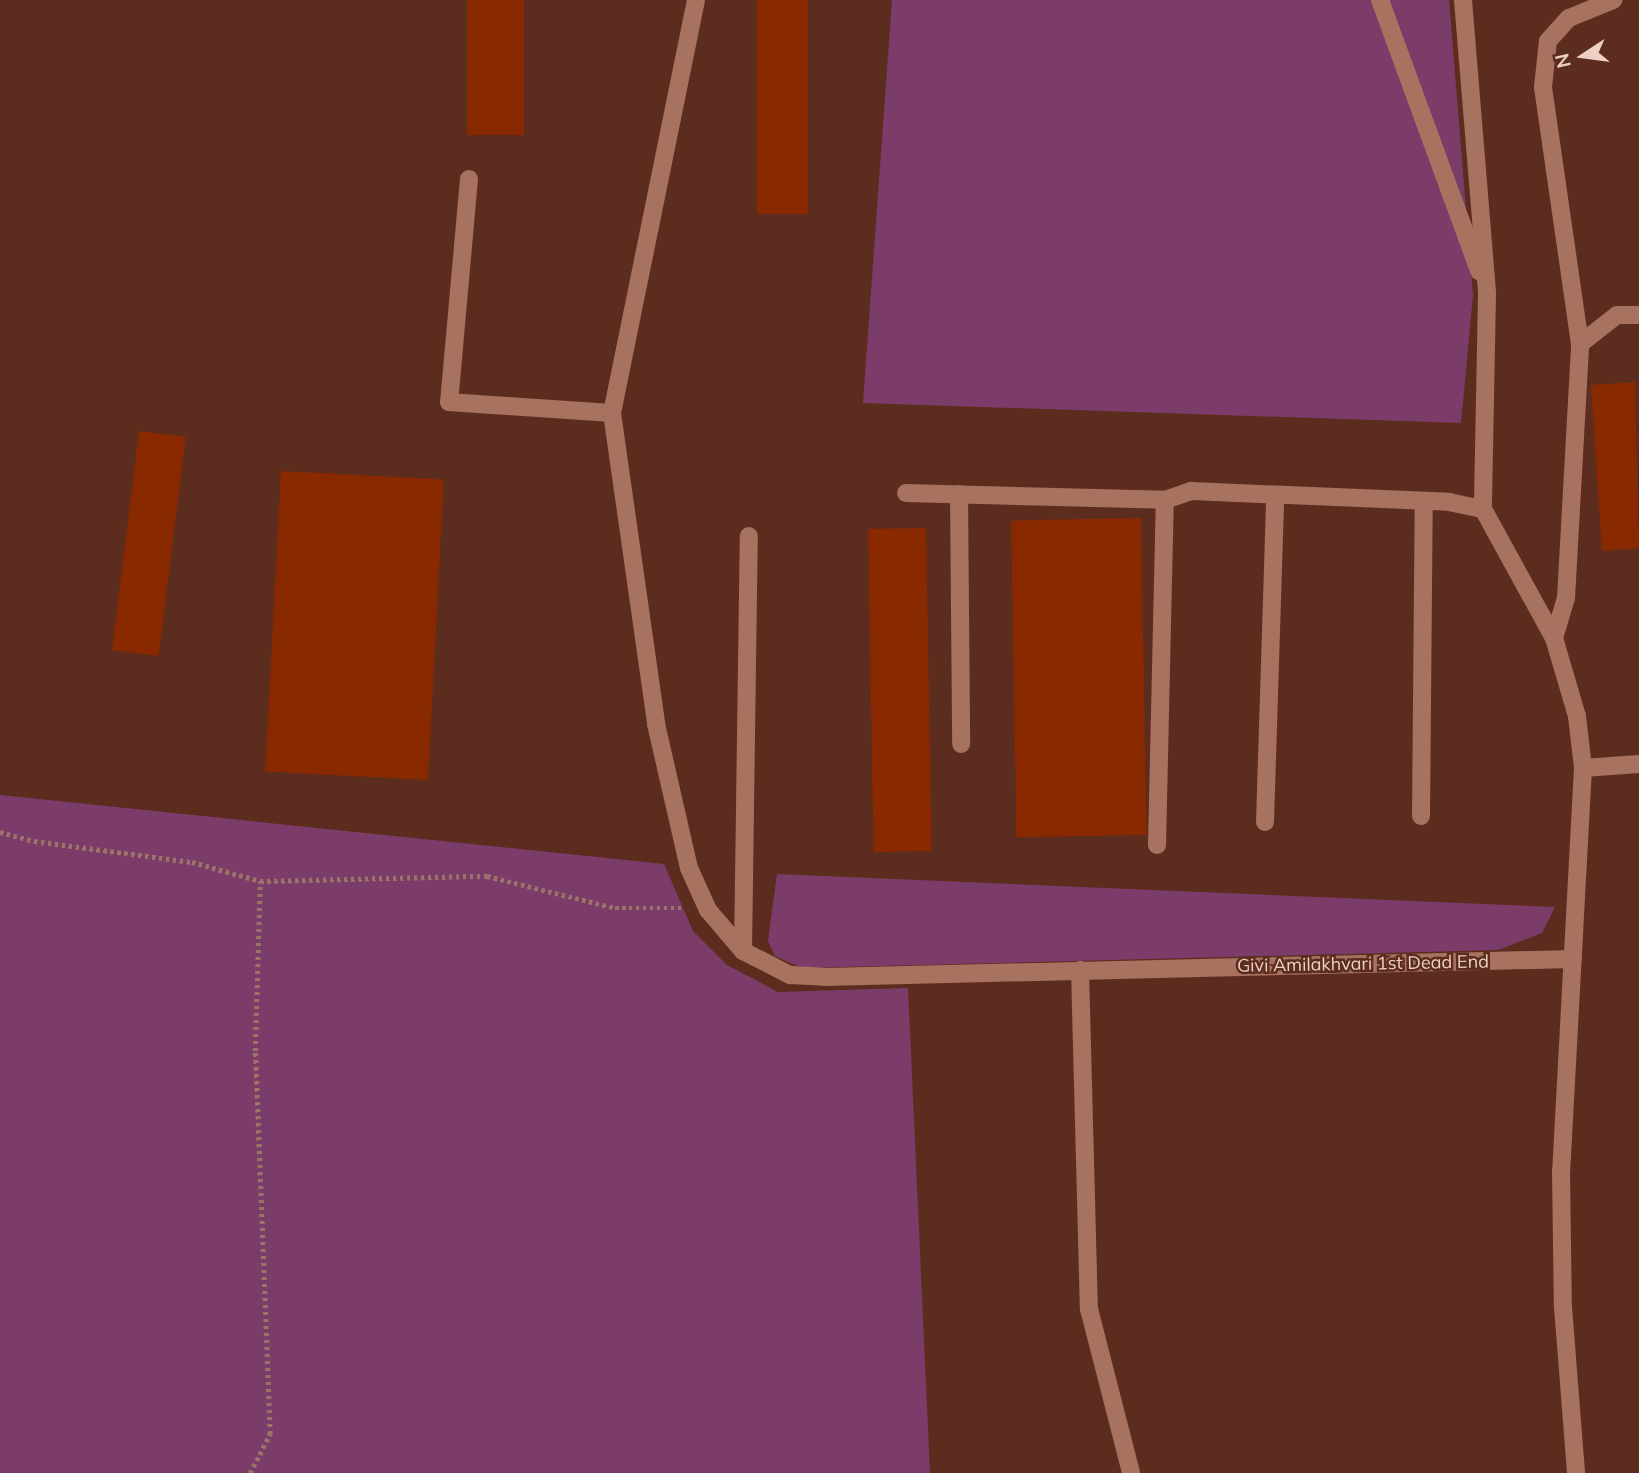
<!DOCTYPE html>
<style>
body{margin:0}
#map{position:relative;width:1639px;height:1473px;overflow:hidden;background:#5c2d1e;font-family:Mulish,sans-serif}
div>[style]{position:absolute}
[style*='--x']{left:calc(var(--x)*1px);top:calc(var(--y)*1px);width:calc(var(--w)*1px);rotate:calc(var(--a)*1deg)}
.green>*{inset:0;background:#7b3c69}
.building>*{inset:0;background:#882900;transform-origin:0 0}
.path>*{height:4.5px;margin-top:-2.25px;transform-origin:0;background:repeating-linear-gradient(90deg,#9b7467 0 3.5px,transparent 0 7px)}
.minor>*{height:18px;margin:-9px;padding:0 9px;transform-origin:9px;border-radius:9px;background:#a77260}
span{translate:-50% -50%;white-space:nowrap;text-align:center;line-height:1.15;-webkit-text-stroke:5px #5c2d1e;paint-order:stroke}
.street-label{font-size:18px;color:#edcfc6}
.north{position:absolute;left:1548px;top:21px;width:70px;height:70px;-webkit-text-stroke:5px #5c2d1e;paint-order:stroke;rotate:257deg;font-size:19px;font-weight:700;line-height:28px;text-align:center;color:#edcfc6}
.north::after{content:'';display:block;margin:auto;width:24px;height:32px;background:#edcfc6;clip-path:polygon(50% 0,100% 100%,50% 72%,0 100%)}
</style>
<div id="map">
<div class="green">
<div style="clip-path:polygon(892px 0,1449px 0,1473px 295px,1461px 423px,863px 403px)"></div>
<div style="clip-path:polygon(0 795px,664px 864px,693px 931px,727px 965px,778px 992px,908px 988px,930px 1473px,0 1473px)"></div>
<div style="clip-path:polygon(777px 874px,1555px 907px,1542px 933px,1498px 950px,802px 968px,775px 956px,768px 941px)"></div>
</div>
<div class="building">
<div style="left:467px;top:0;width:57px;height:135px"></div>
<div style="left:757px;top:0;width:51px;height:214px"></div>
<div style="clip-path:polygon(1635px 382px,1639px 548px,1602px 551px,1591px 385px)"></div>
<div style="left:139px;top:431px;width:47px;height:221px;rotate:7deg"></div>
<div style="left:281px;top:471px;width:163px;height:301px;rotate:3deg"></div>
<div style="left:1141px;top:518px;width:317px;height:130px;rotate:89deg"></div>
<div style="left:926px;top:528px;width:323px;height:58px;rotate:89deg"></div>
</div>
<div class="path">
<div style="--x:0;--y:832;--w:35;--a:15"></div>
<div style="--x:34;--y:841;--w:159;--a:7.6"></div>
<div style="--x:192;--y:862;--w:71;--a:15.6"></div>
<div style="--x:260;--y:881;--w:227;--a:-1.3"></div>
<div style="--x:487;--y:876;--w:132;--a:14"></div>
<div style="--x:615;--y:908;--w:67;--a:0"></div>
<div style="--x:250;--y:1473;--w:44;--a:-62.9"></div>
<div style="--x:270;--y:1434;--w:383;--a:-92.2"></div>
<div style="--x:255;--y:1051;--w:170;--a:-88.3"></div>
</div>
<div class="minor">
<div style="--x:1380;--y:0;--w:289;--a:69.9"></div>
<div style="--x:1463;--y:0;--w:295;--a:85.3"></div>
<div style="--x:1487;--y:294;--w:215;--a:91.1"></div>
<div style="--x:1483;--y:509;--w:147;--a:61.2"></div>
<div style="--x:1554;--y:638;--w:81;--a:73.6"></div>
<div style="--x:1577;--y:716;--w:52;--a:83.4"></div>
<div style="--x:1583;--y:768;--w:405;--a:93.1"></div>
<div style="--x:1561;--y:1172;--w:135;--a:89.2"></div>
<div style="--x:1563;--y:1307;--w:167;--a:85.5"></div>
<div style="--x:469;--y:179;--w:224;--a:95.1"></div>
<div style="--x:449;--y:402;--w:163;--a:3.9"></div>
<div style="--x:612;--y:413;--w:314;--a:81.9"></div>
<div style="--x:656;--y:724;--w:148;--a:77.1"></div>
<div style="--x:689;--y:868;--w:46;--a:65.7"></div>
<div style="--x:708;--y:910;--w:54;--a:49.5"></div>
<div style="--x:743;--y:951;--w:53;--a:27.1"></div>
<div style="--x:790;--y:975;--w:35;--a:3"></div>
<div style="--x:825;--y:977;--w:748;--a:-1.38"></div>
<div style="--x:1580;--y:344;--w:260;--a:-98.2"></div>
<div style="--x:1543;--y:87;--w:46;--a:-83.8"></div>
<div style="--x:1548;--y:41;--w:31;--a:-48"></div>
<div style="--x:1569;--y:18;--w:48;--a:-22.2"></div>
<div style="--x:612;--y:413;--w:421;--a:-78.5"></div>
<div style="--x:906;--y:493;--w:259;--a:1.5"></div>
<div style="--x:959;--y:494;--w:250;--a:89.5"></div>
<div style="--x:1554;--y:638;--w:42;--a:-73.3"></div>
<div style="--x:1566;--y:598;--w:254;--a:-86.8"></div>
<div style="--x:1580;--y:344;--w:47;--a:-38.1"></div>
<div style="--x:1617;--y:315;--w:22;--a:0"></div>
<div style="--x:1583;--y:768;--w:56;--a:-4.1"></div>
<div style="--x:1421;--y:816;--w:315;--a:-89.5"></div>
<div style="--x:1265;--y:822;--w:327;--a:-88.2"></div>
<div style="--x:1157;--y:845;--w:345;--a:-88.7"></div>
<div style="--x:1165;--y:500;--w:28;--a:-19"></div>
<div style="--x:1191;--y:491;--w:258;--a:2.4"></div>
<div style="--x:1449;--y:502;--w:35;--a:12"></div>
<div style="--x:743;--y:951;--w:415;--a:-89.2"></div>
<div style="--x:1080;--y:970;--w:339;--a:88.5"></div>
<div style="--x:1089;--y:1309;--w:169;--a:75.6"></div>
</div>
<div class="street-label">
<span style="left:1363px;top:964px;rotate:-1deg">Givi Amilakhvari 1st Dead End</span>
</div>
<div class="north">N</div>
</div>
